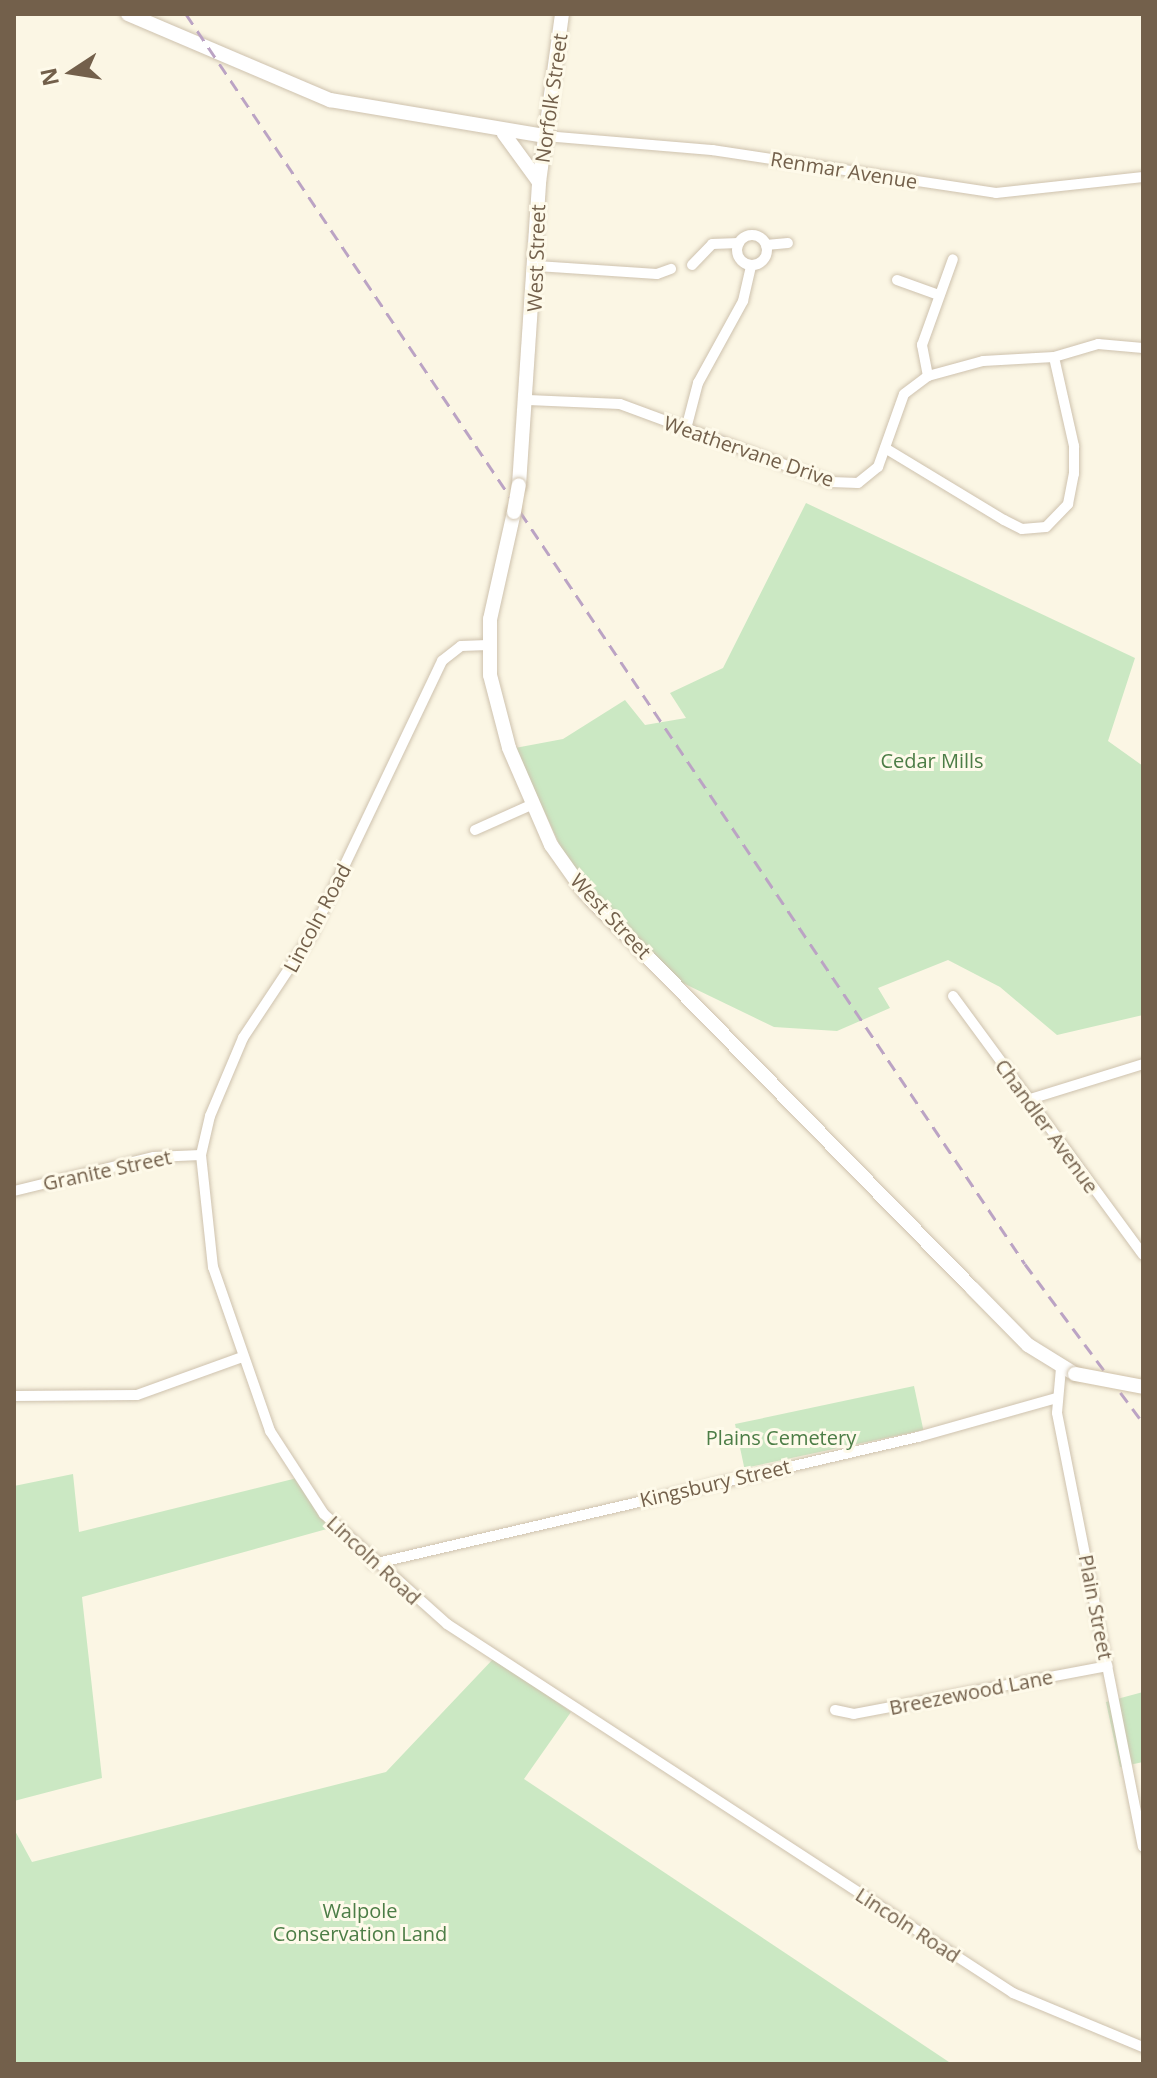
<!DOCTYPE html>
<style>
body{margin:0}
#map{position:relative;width:1157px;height:2078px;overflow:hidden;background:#fbf6e4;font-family:"Open Sans",sans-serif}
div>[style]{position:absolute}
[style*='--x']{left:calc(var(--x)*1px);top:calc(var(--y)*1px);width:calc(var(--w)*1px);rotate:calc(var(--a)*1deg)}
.green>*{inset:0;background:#cbe8c3;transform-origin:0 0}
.roads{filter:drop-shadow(0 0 2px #cec2ae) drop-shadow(0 0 2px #cec2ae)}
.street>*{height:10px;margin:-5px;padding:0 5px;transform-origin:5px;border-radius:5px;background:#fff}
.street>.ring{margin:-5px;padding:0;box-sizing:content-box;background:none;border:10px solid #fff;border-radius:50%}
.secondary>*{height:14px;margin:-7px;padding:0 7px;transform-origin:7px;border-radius:7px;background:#fff}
.rail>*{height:3px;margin-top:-1.5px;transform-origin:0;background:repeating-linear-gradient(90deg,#bba3c4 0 12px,transparent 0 20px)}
.bridges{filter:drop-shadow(0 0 2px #cfc1a9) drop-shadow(0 0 2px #cfc1a9)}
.secondary-bridge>*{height:14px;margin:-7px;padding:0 7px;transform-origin:7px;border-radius:7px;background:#fff}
span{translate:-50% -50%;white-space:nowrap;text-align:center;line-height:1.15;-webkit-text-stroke:6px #fefaea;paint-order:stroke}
.street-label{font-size:20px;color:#73604b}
.park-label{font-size:20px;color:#4c7d46}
.frame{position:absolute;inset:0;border:16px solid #73604b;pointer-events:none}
.north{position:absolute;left:32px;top:32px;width:80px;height:80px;-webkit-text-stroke:6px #fefaea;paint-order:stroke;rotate:258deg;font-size:22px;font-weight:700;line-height:32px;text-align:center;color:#73604b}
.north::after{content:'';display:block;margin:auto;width:28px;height:36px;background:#73604b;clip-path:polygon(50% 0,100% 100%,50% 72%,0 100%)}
</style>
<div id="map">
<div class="green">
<div style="clip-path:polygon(806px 503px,1135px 658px,1108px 741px,1143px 766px,1143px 1015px,1057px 1035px,1000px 987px,948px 960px,878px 988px,890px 1008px,837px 1031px,774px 1027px,658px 971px,581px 891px,515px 748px,563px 739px,625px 700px,645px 725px,686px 718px,670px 693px,723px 668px)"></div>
<div style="left:914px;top:1386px;width:45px;height:183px;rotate:78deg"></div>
<div style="clip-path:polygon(73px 1474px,79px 1532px,305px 1476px,334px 1527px,82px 1597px,102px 1778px,14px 1801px,14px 1486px)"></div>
<div style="clip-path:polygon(495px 1657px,571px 1712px,524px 1779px,952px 2064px,14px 2064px,14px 1829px,32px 1862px,386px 1772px)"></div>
<div style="clip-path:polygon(1143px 1692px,1143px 1762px,1120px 1767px,1106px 1702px)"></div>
</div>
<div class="roads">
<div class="street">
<div style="--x:544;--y:136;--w:169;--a:4.8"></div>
<div style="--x:712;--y:150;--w:287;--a:8.6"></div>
<div style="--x:996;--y:193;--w:148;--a:-6.2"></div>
<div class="ring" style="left:737px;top:235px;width:20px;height:20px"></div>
<div style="--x:766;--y:245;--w:22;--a:-5"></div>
<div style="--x:692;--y:265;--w:29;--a:-46"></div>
<div style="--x:712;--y:244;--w:27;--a:-2"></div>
<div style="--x:537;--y:266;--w:120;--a:3.8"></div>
<div style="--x:657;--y:274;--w:15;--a:-20"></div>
<div style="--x:897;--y:280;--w:45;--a:19.7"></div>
<div style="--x:928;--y:376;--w:32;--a:-101"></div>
<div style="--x:922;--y:345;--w:91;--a:-70.2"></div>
<div style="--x:528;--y:400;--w:92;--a:2.5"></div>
<div style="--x:620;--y:404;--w:225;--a:20.3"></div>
<div style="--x:831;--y:482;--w:27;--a:2"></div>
<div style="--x:858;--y:483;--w:26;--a:-39"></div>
<div style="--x:878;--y:467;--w:77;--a:-70.4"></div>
<div style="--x:904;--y:394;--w:30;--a:-37"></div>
<div style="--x:928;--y:376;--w:57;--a:-15.3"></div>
<div style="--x:983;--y:361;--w:71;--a:-3.2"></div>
<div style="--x:1054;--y:357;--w:46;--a:-16.5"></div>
<div style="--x:1098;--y:344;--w:45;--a:5.1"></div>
<div style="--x:686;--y:429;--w:48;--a:-75.4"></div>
<div style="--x:698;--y:383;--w:94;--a:-61.2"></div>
<div style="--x:743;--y:301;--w:37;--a:-77"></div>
<div style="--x:885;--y:448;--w:139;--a:31.2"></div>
<div style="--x:1004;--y:520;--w:20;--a:27"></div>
<div style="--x:1022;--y:529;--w:24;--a:-5"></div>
<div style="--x:1046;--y:527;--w:32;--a:-46"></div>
<div style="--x:1068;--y:504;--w:31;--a:-79"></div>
<div style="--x:1074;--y:474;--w:28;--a:-90"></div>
<div style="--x:1074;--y:446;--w:91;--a:-102.7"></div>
<div style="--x:488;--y:645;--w:27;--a:178"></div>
<div style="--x:461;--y:646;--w:24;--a:142"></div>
<div style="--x:442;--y:661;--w:302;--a:115.5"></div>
<div style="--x:312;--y:934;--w:125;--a:123.6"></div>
<div style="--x:243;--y:1038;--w:85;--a:112.9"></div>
<div style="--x:210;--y:1116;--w:40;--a:103"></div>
<div style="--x:201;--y:1155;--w:113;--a:83.9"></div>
<div style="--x:213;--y:1267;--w:174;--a:70.8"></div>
<div style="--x:270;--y:1431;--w:99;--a:57"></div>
<div style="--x:324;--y:1514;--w:165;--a:41.8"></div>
<div style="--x:447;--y:1624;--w:676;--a:33.1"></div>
<div style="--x:1013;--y:1993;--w:141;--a:22.6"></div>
<div style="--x:475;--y:830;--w:61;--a:-24.1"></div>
<div style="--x:953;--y:996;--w:321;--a:53.7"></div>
<div style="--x:1027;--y:1100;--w:121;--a:-17.2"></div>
<div style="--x:14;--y:1191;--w:144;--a:-13.7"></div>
<div style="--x:154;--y:1157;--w:47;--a:-2.4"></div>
<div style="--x:1061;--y:1368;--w:45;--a:95.1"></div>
<div style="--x:1057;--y:1413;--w:442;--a:78.8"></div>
<div style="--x:14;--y:1396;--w:123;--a:-0.5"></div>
<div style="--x:137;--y:1395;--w:109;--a:-19.8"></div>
<div style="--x:373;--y:1564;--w:560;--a:-13.12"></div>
<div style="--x:918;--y:1437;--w:144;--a:-15.7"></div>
<div style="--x:835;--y:1710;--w:19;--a:12"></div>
<div style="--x:854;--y:1714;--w:258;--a:-10.7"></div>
</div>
<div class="secondary">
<div style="--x:128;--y:14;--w:220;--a:23.1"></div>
<div style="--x:330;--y:100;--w:217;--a:9.5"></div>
<div style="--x:504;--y:134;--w:59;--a:53.9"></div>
<div style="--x:519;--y:485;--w:304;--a:-86.2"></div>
<div style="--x:539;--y:182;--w:170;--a:-82.2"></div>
<div style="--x:514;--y:512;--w:110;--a:102.6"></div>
<div style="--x:490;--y:619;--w:56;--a:90"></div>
<div style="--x:490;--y:675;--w:75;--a:75.4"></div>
<div style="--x:509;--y:748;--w:106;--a:66.6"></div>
<div style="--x:551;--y:845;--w:59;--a:54.7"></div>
<div style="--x:585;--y:893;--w:553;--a:45.59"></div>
<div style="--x:972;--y:1288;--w:80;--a:45.5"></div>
<div style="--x:1028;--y:1345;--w:55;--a:31.7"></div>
</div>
</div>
<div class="rail">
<div style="--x:186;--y:14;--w:1505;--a:56.13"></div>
<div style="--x:1025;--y:1264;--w:198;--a:53.4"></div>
</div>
<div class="bridges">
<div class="secondary-bridge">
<div style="--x:514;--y:512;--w:27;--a:-80"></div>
<div style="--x:1075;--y:1374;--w:69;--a:10.8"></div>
</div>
</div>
<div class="street-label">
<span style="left:551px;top:98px;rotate:-82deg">Norfolk Street</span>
<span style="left:844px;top:170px;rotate:9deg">Renmar Avenue</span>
<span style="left:536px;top:258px;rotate:-88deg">West Street</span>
<span style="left:749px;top:451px;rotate:19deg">Weathervane Drive</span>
<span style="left:611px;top:916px;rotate:47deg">West Street</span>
<span style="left:317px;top:918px;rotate:-62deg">Lincoln Road</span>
<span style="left:1047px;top:1126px;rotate:54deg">Chandler Avenue</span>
<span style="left:107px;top:1170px;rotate:-12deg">Granite Street</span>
<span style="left:715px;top:1483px;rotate:-13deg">Kingsbury Street</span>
<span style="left:374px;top:1560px;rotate:43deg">Lincoln Road</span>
<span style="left:1096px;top:1607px;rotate:79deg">Plain Street</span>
<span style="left:971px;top:1692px;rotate:-11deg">Breezewood Lane</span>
<span style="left:908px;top:1925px;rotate:33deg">Lincoln Road</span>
</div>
<div class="park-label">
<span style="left:932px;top:760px">Cedar Mills</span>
<span style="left:781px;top:1437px">Plains Cemetery</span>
<span style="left:360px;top:1922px">Walpole<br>Conservation Land</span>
</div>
<div class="frame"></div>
<div class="north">N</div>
</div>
